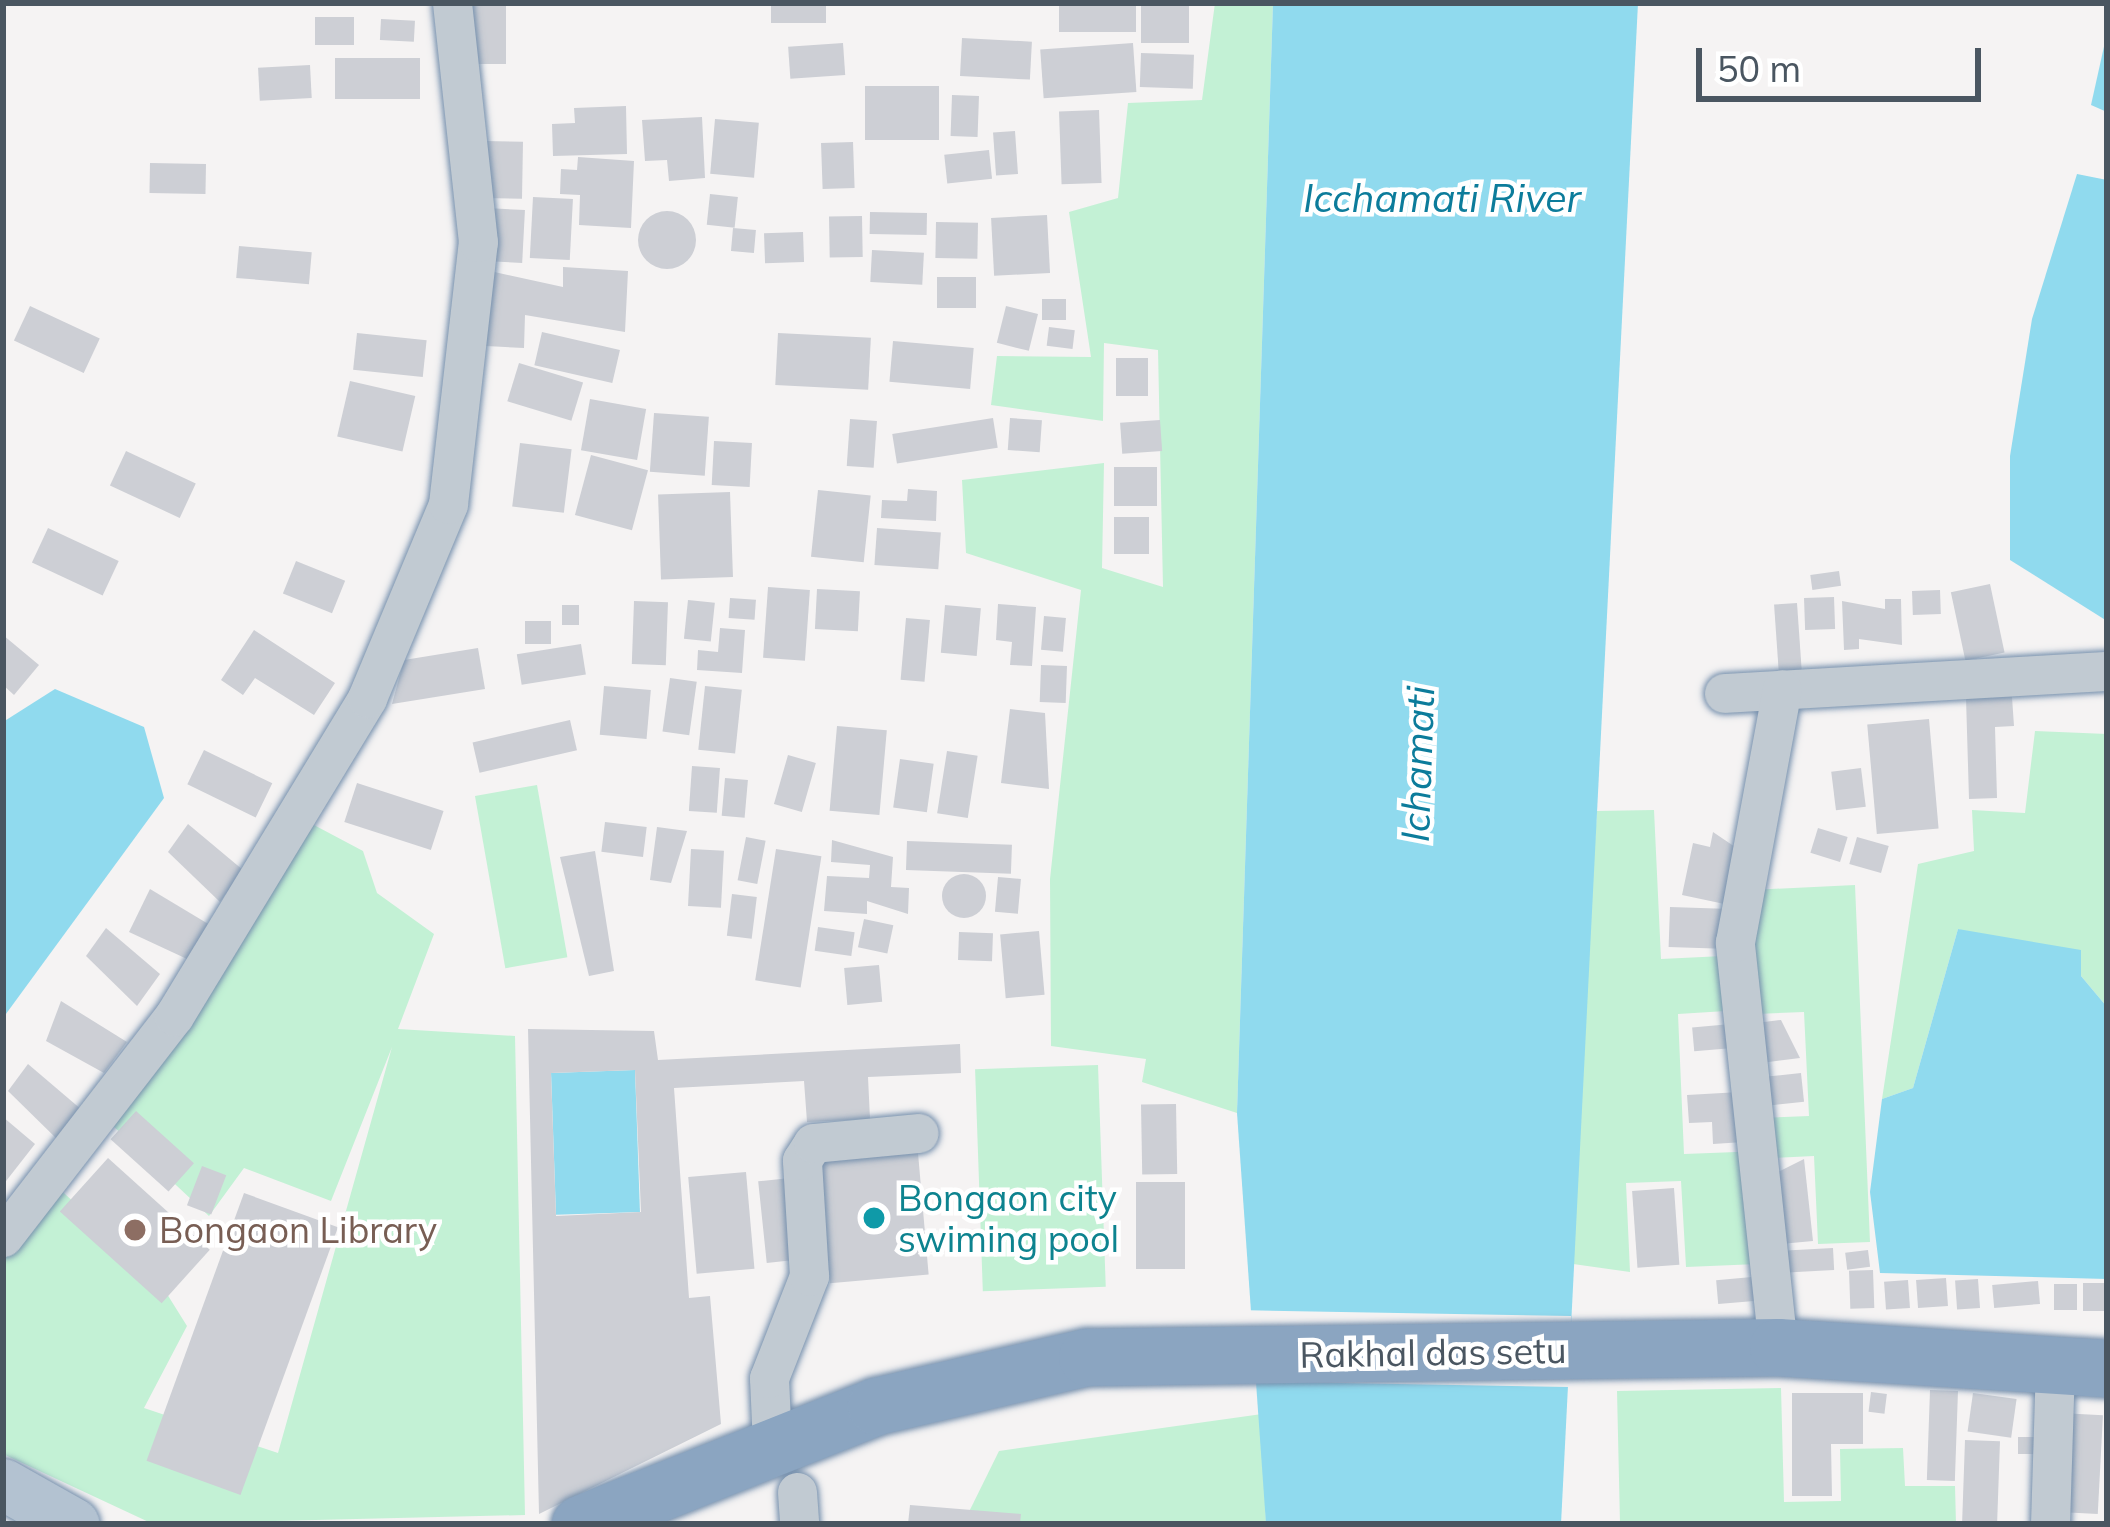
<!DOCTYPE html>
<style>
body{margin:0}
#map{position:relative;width:2110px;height:1527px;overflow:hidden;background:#f5f3f3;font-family:Mulish,sans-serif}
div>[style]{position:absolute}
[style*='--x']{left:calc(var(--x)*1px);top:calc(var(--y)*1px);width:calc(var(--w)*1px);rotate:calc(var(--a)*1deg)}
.green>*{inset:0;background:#c3f1d5;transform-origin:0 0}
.water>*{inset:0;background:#90daee;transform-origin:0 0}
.pier>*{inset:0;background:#f5f3f3;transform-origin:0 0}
.building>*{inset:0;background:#cdcfd5;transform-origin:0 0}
.round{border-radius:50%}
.roads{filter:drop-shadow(0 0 3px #7690ad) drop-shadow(0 0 3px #7690ad)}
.minor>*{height:39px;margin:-19.5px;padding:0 19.5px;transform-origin:19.5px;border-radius:19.5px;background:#c1cad2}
.major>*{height:51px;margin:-25.5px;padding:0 25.5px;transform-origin:25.5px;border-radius:25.5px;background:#b3c2d1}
.highway>*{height:57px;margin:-28.5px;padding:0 28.5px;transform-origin:28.5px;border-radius:28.5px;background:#8ba5c1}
.dots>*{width:33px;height:33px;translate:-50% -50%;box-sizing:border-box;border:6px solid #fff;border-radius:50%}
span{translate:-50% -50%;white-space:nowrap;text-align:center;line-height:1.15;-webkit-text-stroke:9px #fff;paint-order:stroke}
.culture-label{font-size:36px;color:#0d838f}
.left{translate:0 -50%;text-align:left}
.education-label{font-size:36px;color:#785e54}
.street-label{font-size:36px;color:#4a5661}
.water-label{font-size:39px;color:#0c7c9b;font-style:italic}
.frame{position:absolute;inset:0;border:6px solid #4a5661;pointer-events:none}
.scale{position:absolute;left:1696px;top:48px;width:285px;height:54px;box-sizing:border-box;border:6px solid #4a5661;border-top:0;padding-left:15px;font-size:36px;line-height:42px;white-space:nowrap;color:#4a5661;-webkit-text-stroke:9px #fff;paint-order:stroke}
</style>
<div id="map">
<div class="green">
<div style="clip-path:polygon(1215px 3px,1273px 3px,1237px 1113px,1142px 1082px,1146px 1059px,1051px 1046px,1050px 879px,1081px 590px,966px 553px,962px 480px,1104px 463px,1102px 568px,1163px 587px,1158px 350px,1104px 343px,1103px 421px,991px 405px,997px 356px,1091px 357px,1069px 212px,1118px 198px,1128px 103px,1202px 100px)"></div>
<div style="clip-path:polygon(2035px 731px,2107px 734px,2107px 1007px,2081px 976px,1958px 929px,1913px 1088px,1882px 1099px,1918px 864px,1974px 851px,1972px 810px,2025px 813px)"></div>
<div style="left:537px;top:785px;width:175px;height:63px;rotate:80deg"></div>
<div style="clip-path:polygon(1654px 810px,1661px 959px,1723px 956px,1726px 1011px,1678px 1014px,1684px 1154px,1763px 1151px,1762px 1118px,1809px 1116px,1804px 1012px,1756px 1014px,1751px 890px,1855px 885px,1870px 1242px,1818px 1244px,1814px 1156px,1754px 1159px,1758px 1264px,1686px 1267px,1681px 1181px,1626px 1183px,1630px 1272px,1566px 1263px,1597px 811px)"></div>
<div style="clip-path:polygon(314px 825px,363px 851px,377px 893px,434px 934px,398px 1029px,515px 1036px,525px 1515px,153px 1524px,3px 1454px,3px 1250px,54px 1184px,157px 1278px,187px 1326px,144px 1408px,278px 1453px,392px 1047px,331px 1201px,244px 1168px,209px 1216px,112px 1125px)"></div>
<div style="left:1098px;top:1065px;width:222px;height:123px;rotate:88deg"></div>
<div style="clip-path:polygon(1781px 1388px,1784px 1502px,1841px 1501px,1840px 1449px,1903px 1448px,1905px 1486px,1955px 1486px,1956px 1524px,1620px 1524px,1617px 1391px)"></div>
<div style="clip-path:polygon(1262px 1414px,1266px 1524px,963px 1524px,999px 1451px)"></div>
</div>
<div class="water">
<div style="clip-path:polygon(1273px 3px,1638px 3px,1561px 1524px,1266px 1524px,1237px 1113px)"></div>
<div style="clip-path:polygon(2107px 33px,2107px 112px,2091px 105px)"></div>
<div style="clip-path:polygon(2077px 174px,2107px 180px,2107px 621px,2010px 560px,2010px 456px,2032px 319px)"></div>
<div style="clip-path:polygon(55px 689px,144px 727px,164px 798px,3px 1018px,3px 722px)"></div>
<div style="clip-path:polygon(1958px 929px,2081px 950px,2081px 976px,2107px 1007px,2107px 1279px,1880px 1273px,1870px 1192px,1882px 1099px,1913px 1088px)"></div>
<div style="left:635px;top:1070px;width:142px;height:84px;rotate:88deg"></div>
</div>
<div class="pier">
<div style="left:1571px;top:1316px;width:71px;height:323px;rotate:91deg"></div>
</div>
<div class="building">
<div style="left:467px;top:3px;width:39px;height:61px"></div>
<div style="left:771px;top:3px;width:55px;height:20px"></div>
<div style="left:1059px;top:3px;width:77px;height:29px"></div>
<div style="left:1141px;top:3px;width:48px;height:40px"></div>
<div style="left:315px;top:17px;width:39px;height:28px"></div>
<div style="left:381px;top:19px;width:34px;height:21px;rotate:3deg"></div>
<div style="left:962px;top:38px;width:70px;height:38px;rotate:3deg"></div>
<div style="left:843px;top:43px;width:32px;height:55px;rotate:86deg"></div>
<div style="left:1133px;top:43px;width:49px;height:93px;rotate:86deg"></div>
<div style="left:1141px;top:53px;width:53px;height:34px;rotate:2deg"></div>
<div style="left:335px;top:58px;width:85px;height:41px"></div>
<div style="left:310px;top:65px;width:33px;height:52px;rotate:87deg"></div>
<div style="left:939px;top:86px;width:54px;height:74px;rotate:90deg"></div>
<div style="left:952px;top:95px;width:27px;height:41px;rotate:2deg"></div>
<div style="clip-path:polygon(626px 106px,627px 154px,553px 156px,552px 124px,575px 123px,574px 108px)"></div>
<div style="left:1099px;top:110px;width:73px;height:40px;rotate:88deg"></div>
<div style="clip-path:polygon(702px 117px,705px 178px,669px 181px,667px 160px,645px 161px,642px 120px)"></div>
<div style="left:715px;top:119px;width:44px;height:55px;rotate:5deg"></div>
<div style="left:1015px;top:131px;width:43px;height:22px;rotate:86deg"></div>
<div style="left:484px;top:141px;width:39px;height:57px;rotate:1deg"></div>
<div style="left:853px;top:142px;width:46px;height:32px;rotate:88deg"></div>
<div style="left:989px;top:150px;width:29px;height:45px;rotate:84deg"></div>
<div style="clip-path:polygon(578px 157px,634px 161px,631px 228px,579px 225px,580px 195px,560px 194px,561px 169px,577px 170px)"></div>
<div style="left:150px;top:163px;width:56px;height:30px;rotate:1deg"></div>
<div style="left:710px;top:194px;width:28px;height:31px;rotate:6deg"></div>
<div style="left:533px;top:197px;width:40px;height:61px;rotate:3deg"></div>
<div style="left:486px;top:208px;width:39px;height:53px;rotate:3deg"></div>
<div class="round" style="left:638px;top:211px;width:58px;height:58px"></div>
<div style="left:870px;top:212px;width:57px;height:22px;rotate:1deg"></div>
<div style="left:1047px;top:215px;width:58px;height:56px;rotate:87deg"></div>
<div style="left:862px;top:216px;width:41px;height:33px;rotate:89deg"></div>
<div style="left:936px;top:222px;width:42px;height:36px;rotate:1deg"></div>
<div style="left:733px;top:228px;width:23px;height:23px;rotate:5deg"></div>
<div style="left:803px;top:232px;width:30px;height:39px;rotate:88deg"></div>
<div style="left:239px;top:246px;width:73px;height:32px;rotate:5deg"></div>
<div style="left:872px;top:250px;width:52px;height:32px;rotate:3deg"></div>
<div style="clip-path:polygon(563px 267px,628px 271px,625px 332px,525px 315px,524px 348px,486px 346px,490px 271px,563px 287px)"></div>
<div style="left:937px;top:277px;width:39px;height:31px"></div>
<div style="left:1042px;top:299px;width:24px;height:21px"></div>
<div style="left:30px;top:306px;width:77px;height:38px;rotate:25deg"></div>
<div style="left:1006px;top:306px;width:33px;height:38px;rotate:14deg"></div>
<div style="left:1049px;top:327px;width:26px;height:19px;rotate:7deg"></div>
<div style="left:542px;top:332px;width:80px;height:34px;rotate:13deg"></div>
<div style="left:357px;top:333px;width:70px;height:37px;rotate:6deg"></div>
<div style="left:778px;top:333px;width:93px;height:52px;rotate:3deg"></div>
<div style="left:893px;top:341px;width:81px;height:41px;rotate:5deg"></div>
<div style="left:1148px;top:358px;width:38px;height:32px;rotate:90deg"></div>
<div style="left:519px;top:363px;width:67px;height:40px;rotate:17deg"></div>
<div style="left:350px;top:381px;width:67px;height:57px;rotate:13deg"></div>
<div style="left:590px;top:399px;width:57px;height:52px;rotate:10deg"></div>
<div style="left:654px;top:413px;width:55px;height:59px;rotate:4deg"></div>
<div style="left:993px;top:418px;width:30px;height:102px;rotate:81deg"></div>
<div style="left:1010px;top:418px;width:32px;height:32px;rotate:4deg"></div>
<div style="left:850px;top:419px;width:27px;height:47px;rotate:4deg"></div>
<div style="left:1160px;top:420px;width:31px;height:40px;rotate:86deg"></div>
<div style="left:714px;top:441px;width:38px;height:44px;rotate:3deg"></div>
<div style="left:520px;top:443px;width:52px;height:64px;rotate:7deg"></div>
<div style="left:126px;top:451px;width:77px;height:38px;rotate:25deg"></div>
<div style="left:591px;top:455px;width:59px;height:62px;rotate:15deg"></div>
<div style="left:1157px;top:467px;width:39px;height:43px;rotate:90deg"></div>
<div style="clip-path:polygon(908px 489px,937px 491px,936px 521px,881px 518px,882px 500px,907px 501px)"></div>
<div style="left:818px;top:490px;width:53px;height:67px;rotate:6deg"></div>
<div style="left:730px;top:492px;width:85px;height:72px;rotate:88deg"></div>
<div style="left:1114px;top:517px;width:35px;height:37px"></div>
<div style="left:48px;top:528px;width:78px;height:38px;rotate:25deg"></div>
<div style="left:877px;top:528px;width:64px;height:37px;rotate:4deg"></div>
<div style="left:296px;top:561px;width:53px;height:35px;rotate:22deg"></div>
<div style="left:1839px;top:571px;width:15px;height:29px;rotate:82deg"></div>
<div style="left:1990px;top:584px;width:70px;height:40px;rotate:78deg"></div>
<div style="left:768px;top:587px;width:42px;height:71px;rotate:4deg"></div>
<div style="left:817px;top:589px;width:43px;height:40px;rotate:3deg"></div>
<div style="left:1940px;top:590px;width:24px;height:28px;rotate:88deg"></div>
<div style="left:1834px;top:597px;width:32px;height:30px;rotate:88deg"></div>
<div style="left:730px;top:598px;width:26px;height:20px;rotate:4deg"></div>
<div style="clip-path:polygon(1885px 599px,1901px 599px,1902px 645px,1859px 639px,1859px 649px,1844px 650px,1842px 601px,1885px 609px)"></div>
<div style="left:688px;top:600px;width:27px;height:39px;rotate:6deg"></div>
<div style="left:634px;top:601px;width:34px;height:63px;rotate:2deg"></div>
<div style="left:1797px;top:603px;width:80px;height:23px;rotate:86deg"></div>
<div style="clip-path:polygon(998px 604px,1036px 607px,1032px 666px,1010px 665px,1012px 642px,996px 640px)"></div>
<div style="left:562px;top:605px;width:17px;height:20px"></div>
<div style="left:945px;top:605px;width:36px;height:48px;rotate:5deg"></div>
<div style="left:1044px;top:616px;width:22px;height:34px;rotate:5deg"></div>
<div style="left:906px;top:618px;width:24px;height:62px;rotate:5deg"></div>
<div style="left:525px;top:621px;width:26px;height:23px"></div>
<div style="clip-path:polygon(720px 628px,745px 630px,742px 673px,697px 670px,698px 650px,718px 652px)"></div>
<div style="clip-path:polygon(254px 630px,335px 683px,314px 715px,255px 678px,243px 695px,221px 680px)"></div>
<div style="clip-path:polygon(3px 635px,39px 665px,14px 695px,3px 685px)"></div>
<div style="left:581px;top:644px;width:31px;height:65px;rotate:81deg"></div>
<div style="clip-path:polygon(478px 648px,485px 689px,392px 704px,404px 660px)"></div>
<div style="left:1041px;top:665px;width:26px;height:37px;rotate:2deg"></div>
<div style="left:670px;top:678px;width:27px;height:54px;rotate:8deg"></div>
<div style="left:604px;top:686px;width:47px;height:49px;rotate:5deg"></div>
<div style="left:705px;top:686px;width:37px;height:64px;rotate:6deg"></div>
<div style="clip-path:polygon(2012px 697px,2014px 726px,1995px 727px,1997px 798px,1969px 799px,1966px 698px)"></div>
<div style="clip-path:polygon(1010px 709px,1045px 713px,1049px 789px,1001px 783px)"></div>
<div style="left:1929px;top:719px;width:110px;height:62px;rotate:85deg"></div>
<div style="left:570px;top:720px;width:31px;height:100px;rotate:77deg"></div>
<div style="left:837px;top:726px;width:50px;height:85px;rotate:5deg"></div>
<div style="left:204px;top:750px;width:76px;height:38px;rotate:26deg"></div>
<div style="left:947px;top:751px;width:31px;height:63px;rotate:9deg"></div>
<div style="left:788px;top:755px;width:29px;height:51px;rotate:16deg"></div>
<div style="left:900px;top:759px;width:34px;height:49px;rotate:8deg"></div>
<div style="left:692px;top:766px;width:28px;height:45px;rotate:4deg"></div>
<div style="left:1861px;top:768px;width:39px;height:30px;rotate:83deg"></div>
<div style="left:725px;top:778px;width:23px;height:38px;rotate:5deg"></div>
<div style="left:357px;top:783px;width:91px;height:41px;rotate:18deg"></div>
<div style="left:605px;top:822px;width:42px;height:30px;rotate:7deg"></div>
<div style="clip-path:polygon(188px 824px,243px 870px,220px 902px,168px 852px)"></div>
<div style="clip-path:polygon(657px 827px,687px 831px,671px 883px,650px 880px)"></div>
<div style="left:1818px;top:828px;width:31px;height:26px;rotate:17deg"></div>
<div style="clip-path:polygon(1713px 832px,1744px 853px,1734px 906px,1682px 895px,1693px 843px,1710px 847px)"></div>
<div style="left:746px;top:837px;width:20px;height:44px;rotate:11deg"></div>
<div style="left:1857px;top:837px;width:33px;height:28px;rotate:16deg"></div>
<div style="clip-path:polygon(832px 840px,893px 857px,891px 887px,909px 888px,908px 914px,867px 901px,867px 914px,824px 911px,827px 876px,869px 878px,870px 865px,831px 862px)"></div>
<div style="left:907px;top:841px;width:105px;height:29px;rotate:2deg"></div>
<div style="left:691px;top:849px;width:33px;height:57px;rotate:3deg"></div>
<div style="left:776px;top:849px;width:46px;height:133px;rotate:9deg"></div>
<div style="clip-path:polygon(595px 851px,614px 971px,589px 976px,560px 857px)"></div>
<div class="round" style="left:942px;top:874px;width:44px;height:44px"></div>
<div style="left:998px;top:877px;width:23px;height:35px;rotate:5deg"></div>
<div style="clip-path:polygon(150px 889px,210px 925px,187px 959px,129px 932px)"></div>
<div style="left:732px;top:894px;width:25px;height:42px;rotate:7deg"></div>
<div style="left:1670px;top:907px;width:53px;height:40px;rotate:2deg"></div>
<div style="left:864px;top:919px;width:30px;height:29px;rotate:12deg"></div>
<div style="left:818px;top:927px;width:37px;height:24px;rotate:8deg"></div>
<div style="clip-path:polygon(106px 928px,160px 974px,137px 1006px,86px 956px)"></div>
<div style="left:1039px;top:931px;width:64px;height:39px;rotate:85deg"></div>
<div style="left:959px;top:932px;width:34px;height:28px;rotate:2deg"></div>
<div style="left:879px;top:965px;width:37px;height:35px;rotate:85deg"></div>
<div style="clip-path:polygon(61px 1001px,127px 1042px,104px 1073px,46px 1041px)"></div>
<div style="clip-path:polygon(1781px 1020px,1800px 1058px,1753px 1064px,1748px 1024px)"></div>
<div style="left:1731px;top:1024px;width:24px;height:39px;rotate:85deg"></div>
<div style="clip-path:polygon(evenodd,528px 1029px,654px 1031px,658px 1060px,960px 1044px,961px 1073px,868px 1077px,870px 1119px,807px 1122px,804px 1081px,674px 1088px,689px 1298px,710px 1296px,721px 1424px,539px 1514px,528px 1029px,635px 1070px,641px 1212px,556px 1216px,551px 1073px,635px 1070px)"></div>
<div style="clip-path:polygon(28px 1064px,82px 1110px,60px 1142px,8px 1091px)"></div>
<div style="left:1801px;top:1073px;width:29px;height:46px;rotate:84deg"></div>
<div style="clip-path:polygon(1740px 1092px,1744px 1142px,1713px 1144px,1712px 1122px,1689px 1123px,1687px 1095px)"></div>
<div style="left:1176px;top:1104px;width:70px;height:35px;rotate:89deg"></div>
<div style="left:136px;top:1111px;width:78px;height:38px;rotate:42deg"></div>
<div style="clip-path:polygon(3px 1117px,35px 1144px,3px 1185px)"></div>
<div style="left:918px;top:1153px;width:122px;height:99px;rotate:85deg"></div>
<div style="left:108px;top:1158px;width:137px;height:72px;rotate:42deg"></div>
<div style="clip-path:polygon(1804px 1159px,1813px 1241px,1769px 1245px,1762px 1180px)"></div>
<div style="left:202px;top:1166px;width:26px;height:42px;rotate:21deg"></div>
<div style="left:746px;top:1172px;width:97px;height:58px;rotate:85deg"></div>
<div style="left:790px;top:1178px;width:82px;height:32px;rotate:84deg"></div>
<div style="left:1136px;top:1182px;width:49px;height:87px"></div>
<div style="left:1674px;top:1188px;width:77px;height:42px;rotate:86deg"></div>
<div style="left:244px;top:1193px;width:100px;height:285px;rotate:20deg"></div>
<div style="left:1833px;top:1248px;width:22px;height:51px;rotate:87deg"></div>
<div style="left:1868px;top:1250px;width:17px;height:23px;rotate:83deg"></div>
<div style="left:1873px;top:1270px;width:38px;height:24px;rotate:88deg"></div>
<div style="left:1752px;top:1277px;width:24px;height:36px;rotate:85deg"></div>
<div style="left:1946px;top:1278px;width:28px;height:30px;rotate:86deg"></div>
<div style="left:1978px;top:1279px;width:29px;height:23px;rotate:86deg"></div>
<div style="left:1908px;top:1280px;width:28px;height:24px;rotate:86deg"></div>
<div style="left:2038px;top:1281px;width:23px;height:46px;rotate:85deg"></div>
<div style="left:2107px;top:1283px;width:28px;height:24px;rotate:90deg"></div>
<div style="left:2054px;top:1284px;width:23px;height:26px"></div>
<div style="left:1930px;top:1390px;width:28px;height:90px;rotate:2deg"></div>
<div style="left:1871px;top:1392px;width:16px;height:20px;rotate:7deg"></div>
<div style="clip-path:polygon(1792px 1393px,1863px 1393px,1863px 1444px,1831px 1444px,1832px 1496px,1792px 1496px)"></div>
<div style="left:1973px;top:1393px;width:44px;height:39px;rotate:8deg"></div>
<div style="left:2060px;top:1413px;width:43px;height:99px;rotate:3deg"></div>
<div style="left:2035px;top:1437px;width:17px;height:17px;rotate:90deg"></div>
<div style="left:1965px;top:1440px;width:35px;height:84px;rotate:2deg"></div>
<div style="clip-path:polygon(910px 1505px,1021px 1514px,1020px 1524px,908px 1524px)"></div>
</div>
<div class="roads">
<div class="minor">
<div style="--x:1724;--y:693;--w:384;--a:-3.3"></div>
<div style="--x:3;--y:1237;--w:279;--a:-52.3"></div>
<div style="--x:174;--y:1016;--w:372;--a:-58.7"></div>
<div style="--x:367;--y:698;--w:210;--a:-67.3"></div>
<div style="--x:448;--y:504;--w:264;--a:-83.5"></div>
<div style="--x:478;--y:242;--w:240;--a:-96.2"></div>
<div style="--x:1778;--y:1347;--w:407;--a:-96.1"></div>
<div style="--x:1735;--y:942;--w:257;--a:-79.5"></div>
<div style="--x:772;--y:1444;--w:66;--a:-92.6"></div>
<div style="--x:769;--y:1378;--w:110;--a:-68.6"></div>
<div style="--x:809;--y:1276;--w:116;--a:-93.5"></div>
<div style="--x:802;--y:1160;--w:20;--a:-57"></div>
<div style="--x:813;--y:1143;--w:106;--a:-5.4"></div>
<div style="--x:797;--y:1492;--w:32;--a:86"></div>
<div style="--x:2050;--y:1524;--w:160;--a:-88.2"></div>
</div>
<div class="major">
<div style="--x:3;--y:1484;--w:81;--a:29.4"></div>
</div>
<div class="highway">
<div style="--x:580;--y:1524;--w:319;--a:-21.7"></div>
<div style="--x:876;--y:1406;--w:217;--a:-13.1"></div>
<div style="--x:1087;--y:1357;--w:691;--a:-0.83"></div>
<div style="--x:1778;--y:1347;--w:330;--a:3.7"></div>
</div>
</div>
<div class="dots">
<div style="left:874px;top:1218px;background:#0f9aa8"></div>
<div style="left:135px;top:1230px;background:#8d6e63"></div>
</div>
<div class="culture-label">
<span class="left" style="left:898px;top:1218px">Bongaon city<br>swiming pool</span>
</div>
<div class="education-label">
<span class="left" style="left:159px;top:1230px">Bongaon Library</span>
</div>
<div class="street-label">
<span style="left:1433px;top:1352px;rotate:-1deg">Rakhal das setu</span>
</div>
<div class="water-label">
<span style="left:1442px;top:198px">Icchamati River</span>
<span style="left:1418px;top:764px;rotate:-88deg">Ichamati</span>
</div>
<div class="frame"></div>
<div class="scale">50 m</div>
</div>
